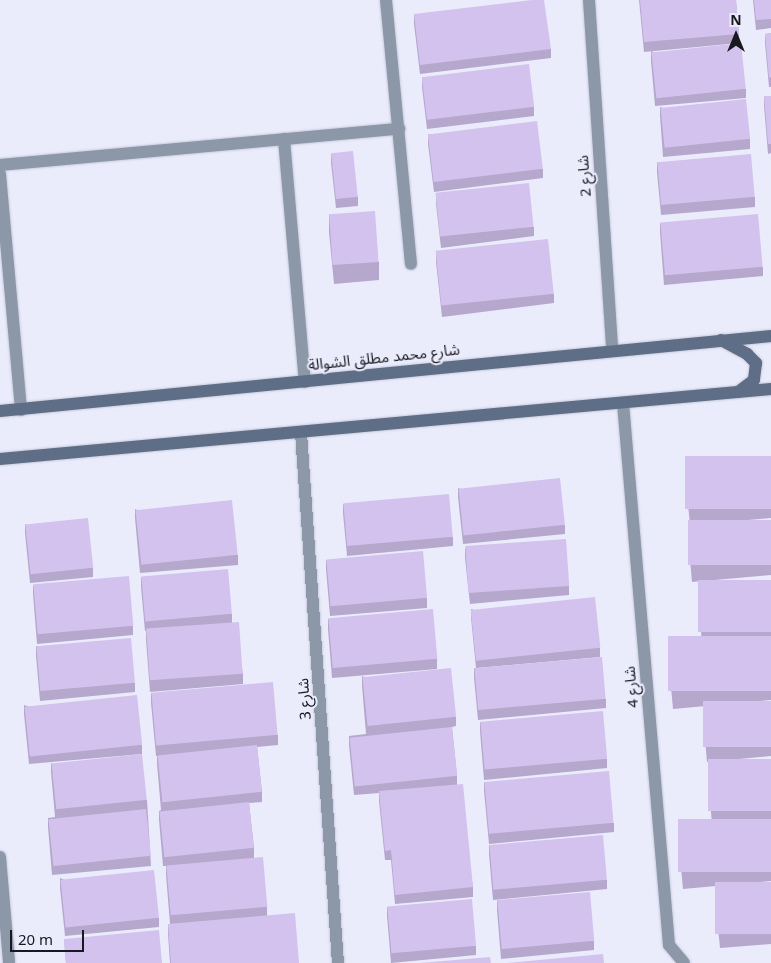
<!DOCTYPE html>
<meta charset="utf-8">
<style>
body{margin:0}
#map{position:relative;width:771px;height:963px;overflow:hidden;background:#eaecfc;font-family:"Noto Sans","Noto Sans Arabic",sans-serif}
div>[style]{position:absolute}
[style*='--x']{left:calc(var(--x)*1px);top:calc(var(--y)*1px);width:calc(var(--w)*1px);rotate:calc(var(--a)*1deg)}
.roads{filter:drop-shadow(0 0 1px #c8cad9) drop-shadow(0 0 1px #c8cad9)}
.lane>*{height:12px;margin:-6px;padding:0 6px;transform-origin:6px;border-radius:6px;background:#8c97a8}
.street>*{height:12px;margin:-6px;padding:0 6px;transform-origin:6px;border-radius:6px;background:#8c97a8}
.secondary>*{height:12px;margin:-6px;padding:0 6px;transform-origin:6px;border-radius:6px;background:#5e6e86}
.wall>*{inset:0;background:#b6a7cd}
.building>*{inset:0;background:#d4c2ee;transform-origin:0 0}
span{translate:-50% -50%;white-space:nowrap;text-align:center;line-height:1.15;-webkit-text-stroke:4px #eaecfc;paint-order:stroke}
.street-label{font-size:15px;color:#18181f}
.north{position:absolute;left:711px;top:10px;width:50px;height:50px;-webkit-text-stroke:4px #eaecfc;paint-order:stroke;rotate:0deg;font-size:14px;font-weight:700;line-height:20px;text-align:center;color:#18181f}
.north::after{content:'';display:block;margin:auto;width:18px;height:22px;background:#18181f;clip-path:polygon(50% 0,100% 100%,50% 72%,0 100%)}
.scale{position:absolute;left:10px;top:930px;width:74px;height:22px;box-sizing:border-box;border:2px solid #18181f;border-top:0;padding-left:6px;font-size:15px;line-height:18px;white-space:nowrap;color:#18181f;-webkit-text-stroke:4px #eaecfc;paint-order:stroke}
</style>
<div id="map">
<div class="roads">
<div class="lane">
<div style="--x:386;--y:0;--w:265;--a:84.6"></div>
<div style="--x:284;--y:139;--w:244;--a:85.1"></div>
<div style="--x:0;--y:165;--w:401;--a:-5.2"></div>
<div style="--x:0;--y:174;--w:237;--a:84.9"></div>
</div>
<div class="street">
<div style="--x:589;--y:0;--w:350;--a:86.2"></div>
<div style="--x:623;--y:403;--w:544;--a:85.15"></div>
<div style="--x:669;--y:945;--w:23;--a:50"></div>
<div style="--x:301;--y:433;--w:531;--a:86.01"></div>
<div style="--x:0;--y:857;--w:106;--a:85.1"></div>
</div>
<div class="secondary">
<div style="--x:721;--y:340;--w:30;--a:28"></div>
<div style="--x:747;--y:354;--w:13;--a:45"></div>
<div style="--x:756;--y:363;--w:17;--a:97"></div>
<div style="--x:754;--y:380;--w:20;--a:143"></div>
<div style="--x:0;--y:411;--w:775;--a:-5.56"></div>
<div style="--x:0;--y:459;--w:774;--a:-5.19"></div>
</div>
</div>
<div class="wall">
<div style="clip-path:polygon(639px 0,736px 0,739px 34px,739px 43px,644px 52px)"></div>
<div style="clip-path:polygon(753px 0,771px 0,771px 28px,756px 30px)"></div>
<div style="clip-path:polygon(414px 14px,551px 49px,551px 58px,420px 74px,414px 24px)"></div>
<div style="clip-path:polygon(771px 33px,771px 87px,769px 87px,765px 43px,765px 34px)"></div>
<div style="clip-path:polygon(651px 51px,746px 89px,746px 98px,655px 106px,651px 61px)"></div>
<div style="clip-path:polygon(422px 77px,534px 107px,534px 116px,427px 129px,422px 87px)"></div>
<div style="clip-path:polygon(764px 96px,771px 96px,771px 153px,768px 154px,764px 106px)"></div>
<div style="clip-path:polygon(660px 107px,750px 139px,750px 149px,663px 157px,660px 116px)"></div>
<div style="clip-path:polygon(428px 134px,543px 169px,543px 178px,434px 192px,428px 144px)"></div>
<div style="clip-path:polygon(331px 153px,358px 197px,358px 206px,336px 208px,331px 163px)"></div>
<div style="clip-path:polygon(657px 162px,755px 197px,755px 207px,661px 215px,657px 172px)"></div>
<div style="clip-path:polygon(436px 194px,534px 227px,534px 236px,441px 248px,436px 204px)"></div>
<div style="clip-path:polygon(329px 214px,379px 262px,379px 280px,334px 284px,329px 232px)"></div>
<div style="clip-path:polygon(660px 223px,763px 267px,763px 276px,664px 285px,660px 232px)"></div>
<div style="clip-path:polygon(436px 253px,554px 294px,554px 303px,442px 317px,436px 262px)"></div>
<div style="clip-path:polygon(771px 456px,771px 518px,690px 525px,685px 473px,685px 464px)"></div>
<div style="clip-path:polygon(458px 488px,565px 525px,565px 534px,463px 544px,458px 497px)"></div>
<div style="clip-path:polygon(343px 504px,453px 537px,453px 546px,347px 556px,343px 513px)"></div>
<div style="clip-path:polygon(135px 509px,238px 555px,238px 565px,140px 573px,135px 518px)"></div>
<div style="clip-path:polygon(771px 520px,771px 575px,692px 582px,688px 537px,688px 528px)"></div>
<div style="clip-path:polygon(25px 524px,93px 568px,93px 577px,30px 583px,25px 533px)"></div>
<div style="clip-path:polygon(465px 548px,569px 586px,569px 595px,470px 604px,465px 558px)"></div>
<div style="clip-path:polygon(326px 560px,427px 598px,427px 608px,330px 616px,326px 569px)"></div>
<div style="clip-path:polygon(141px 577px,232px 614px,232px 623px,243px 674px,243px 684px,150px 692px,146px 640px,146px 631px,145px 631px,141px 587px)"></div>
<div style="clip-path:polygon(771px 580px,771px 700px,673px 709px,668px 655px,668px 646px,702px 643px,698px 596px,698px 587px)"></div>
<div style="clip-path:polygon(33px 585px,133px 626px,133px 635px,37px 644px,33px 594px)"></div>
<div style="clip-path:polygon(471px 609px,600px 648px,600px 657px,476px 668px,471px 618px)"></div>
<div style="clip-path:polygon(328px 619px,437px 659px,437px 669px,332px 678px,328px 629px)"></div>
<div style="clip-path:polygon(36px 646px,135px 683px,135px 692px,40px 701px,36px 656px)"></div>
<div style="clip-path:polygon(474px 668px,606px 699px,606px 708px,478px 720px,474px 678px)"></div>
<div style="clip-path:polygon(362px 676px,456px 717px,456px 726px,452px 727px,457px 776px,457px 784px,473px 887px,473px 897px,395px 904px,391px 860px,385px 860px,379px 801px,379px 793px,354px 795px,349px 745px,349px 736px,366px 734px,362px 686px)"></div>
<div style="clip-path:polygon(151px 693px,278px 735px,278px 745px,257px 747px,262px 792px,262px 802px,249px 803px,254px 848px,254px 858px,267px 907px,267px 916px,299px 963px,170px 963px,168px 934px,168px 924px,170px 924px,166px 875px,166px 866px,163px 866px,159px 820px,159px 811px,161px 810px,157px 764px,157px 756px,156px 756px,151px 703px)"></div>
<div style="clip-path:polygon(771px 701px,771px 756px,707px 762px,703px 716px,703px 707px)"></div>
<div style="clip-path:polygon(24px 705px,142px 745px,142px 754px,29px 764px,24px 714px)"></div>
<div style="clip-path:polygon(480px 722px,607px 759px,607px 768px,484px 780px,480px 731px)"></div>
<div style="clip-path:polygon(771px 759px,771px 881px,683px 889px,678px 837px,678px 828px,712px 825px,708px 774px,708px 765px)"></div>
<div style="clip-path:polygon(51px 763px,147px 800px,151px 866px,52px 875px,48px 827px,48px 818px,55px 817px,51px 772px)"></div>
<div style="clip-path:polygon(484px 782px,614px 823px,614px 832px,489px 844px,484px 791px)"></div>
<div style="clip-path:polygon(489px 845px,607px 880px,607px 889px,493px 900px,489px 854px)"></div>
<div style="clip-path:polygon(60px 878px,159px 918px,159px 927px,65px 936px,60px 888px)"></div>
<div style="clip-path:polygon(771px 882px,771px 944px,720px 948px,715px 897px,715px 887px)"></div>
<div style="clip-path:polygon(497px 900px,594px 941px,594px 950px,501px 959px,497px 910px)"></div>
<div style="clip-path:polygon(387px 907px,476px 946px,476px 955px,391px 963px,387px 916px)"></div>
<div style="clip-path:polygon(64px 939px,162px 963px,66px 963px)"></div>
</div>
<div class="building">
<div style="clip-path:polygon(532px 0,544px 0,551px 49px,420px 65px,414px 14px)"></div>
<div style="clip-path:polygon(640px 0,736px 0,739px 34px,644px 42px)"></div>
<div style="clip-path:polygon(754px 0,771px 0,771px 19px,756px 20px)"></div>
<div style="clip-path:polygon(771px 33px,771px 77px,769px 78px,765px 34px)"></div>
<div style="left:741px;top:43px;width:46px;height:90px;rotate:84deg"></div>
<div style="left:529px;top:64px;width:43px;height:108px;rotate:83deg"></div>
<div style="clip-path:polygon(764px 96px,771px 96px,771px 144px,768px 144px)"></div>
<div style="left:746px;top:99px;width:40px;height:86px;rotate:84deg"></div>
<div style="left:537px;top:121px;width:48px;height:110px;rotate:83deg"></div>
<div style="left:353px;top:151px;width:46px;height:22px;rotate:84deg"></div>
<div style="left:751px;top:154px;width:43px;height:94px;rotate:85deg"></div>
<div style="left:529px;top:183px;width:44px;height:94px;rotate:84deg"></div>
<div style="left:375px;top:211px;width:51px;height:46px;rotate:86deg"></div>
<div style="left:758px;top:214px;width:53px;height:98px;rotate:85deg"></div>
<div style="left:548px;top:239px;width:55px;height:113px;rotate:84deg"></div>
<div style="left:771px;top:456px;width:53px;height:86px;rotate:90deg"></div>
<div style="left:560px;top:478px;width:47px;height:102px;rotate:84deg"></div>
<div style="left:449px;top:494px;width:43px;height:106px;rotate:85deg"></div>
<div style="left:232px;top:500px;width:55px;height:97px;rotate:84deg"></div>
<div style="left:88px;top:518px;width:50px;height:63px;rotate:84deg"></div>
<div style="left:771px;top:520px;width:45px;height:83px;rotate:90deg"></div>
<div style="left:566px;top:539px;width:47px;height:101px;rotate:86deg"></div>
<div style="left:423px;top:551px;width:47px;height:97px;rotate:85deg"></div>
<div style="left:228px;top:569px;width:45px;height:87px;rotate:85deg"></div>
<div style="left:129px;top:576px;width:50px;height:96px;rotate:85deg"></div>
<div style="left:771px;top:580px;width:52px;height:73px;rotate:90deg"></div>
<div style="left:595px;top:597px;width:51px;height:125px;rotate:84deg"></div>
<div style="left:433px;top:609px;width:50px;height:105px;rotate:85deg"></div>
<div style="left:239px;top:622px;width:52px;height:93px;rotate:86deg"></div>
<div style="left:771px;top:636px;width:55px;height:103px;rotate:90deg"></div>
<div style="left:131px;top:638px;width:45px;height:95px;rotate:85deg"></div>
<div style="left:602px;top:657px;width:42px;height:128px;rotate:85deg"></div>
<div style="left:451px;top:668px;width:49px;height:89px;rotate:84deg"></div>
<div style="left:273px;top:682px;width:53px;height:122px;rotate:85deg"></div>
<div style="left:137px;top:695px;width:50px;height:113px;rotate:84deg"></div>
<div style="left:771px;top:701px;width:46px;height:68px;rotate:90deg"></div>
<div style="left:603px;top:711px;width:48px;height:123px;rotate:85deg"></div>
<div style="left:452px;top:727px;width:49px;height:103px;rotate:84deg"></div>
<div style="left:257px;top:745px;width:47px;height:100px;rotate:84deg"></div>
<div style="left:142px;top:754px;width:46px;height:91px;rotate:84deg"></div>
<div style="left:771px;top:759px;width:52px;height:63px;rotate:90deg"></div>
<div style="left:609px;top:771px;width:52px;height:125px;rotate:85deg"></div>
<div style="clip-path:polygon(463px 784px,473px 887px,395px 895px,391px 850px,385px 851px,379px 791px)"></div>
<div style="left:249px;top:802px;width:46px;height:90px;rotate:84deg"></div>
<div style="left:146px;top:809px;width:47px;height:98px;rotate:84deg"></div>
<div style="left:771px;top:819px;width:53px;height:93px;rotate:90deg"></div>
<div style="left:603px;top:835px;width:45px;height:114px;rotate:85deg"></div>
<div style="left:263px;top:857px;width:50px;height:97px;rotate:85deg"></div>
<div style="left:154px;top:870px;width:48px;height:94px;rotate:84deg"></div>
<div style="left:771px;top:882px;width:52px;height:56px;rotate:90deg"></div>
<div style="left:590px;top:892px;width:49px;height:93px;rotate:85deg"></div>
<div style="left:472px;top:899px;width:47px;height:85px;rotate:85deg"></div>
<div style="clip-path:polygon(295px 913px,299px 963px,171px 963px,168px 924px)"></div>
<div style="clip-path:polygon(159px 930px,162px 963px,66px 963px,64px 939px)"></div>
<div style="clip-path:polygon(603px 954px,604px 963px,507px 963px)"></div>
<div style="clip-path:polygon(490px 957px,491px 963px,420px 963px)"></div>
</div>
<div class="street-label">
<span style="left:584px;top:176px;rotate:-94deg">شارع 2</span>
<span style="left:384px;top:357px;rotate:-6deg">شارع محمد مطلق الشوالة</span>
<span style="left:631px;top:687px;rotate:-95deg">شارع 4</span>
<span style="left:304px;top:699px;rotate:-94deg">شارع 3</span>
</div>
<div class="north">N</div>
<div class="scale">20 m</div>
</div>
